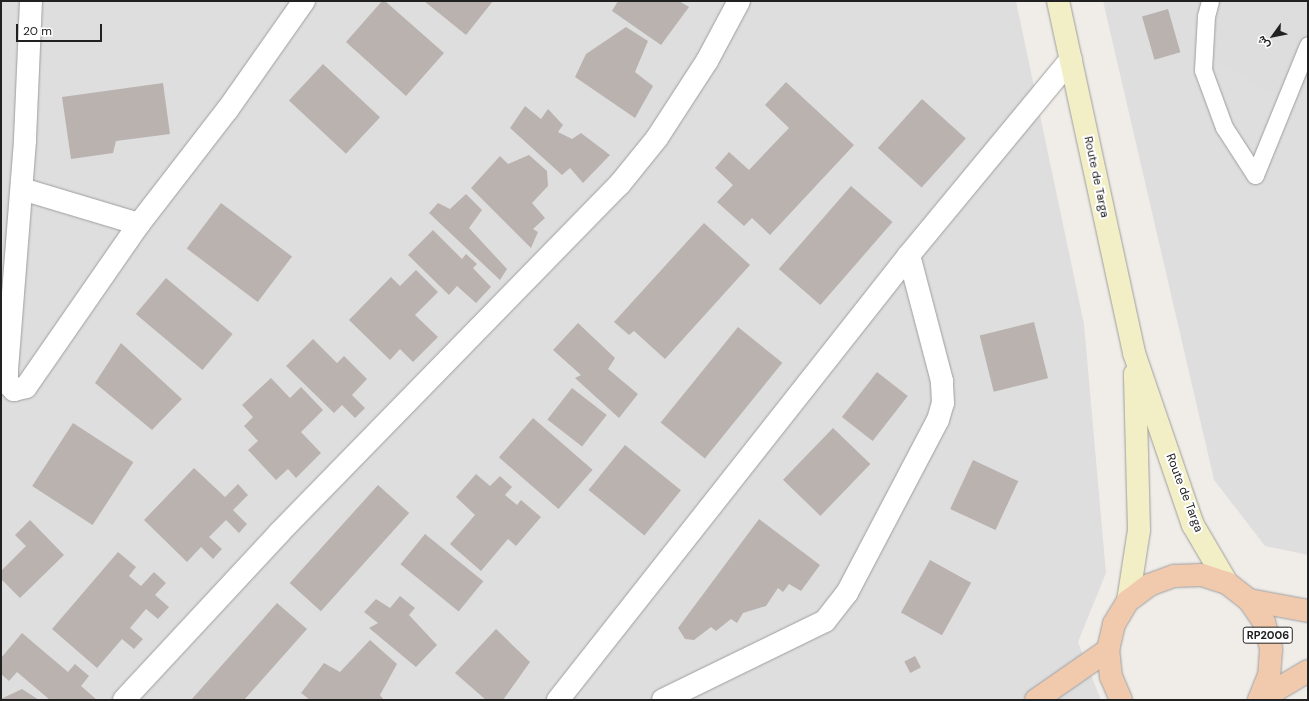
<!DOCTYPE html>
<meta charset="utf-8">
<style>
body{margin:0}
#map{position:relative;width:1309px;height:701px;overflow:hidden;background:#f0ede9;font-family:"DM Sans",Vazirmatn,sans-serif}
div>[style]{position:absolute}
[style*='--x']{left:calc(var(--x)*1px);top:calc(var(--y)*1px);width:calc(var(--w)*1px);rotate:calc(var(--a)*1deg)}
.residential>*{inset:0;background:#dfdedf}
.parking>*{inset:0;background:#ddd}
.building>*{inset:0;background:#b9b2af;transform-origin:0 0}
.roads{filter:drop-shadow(0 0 1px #9e9e9e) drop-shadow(0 0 1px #9e9e9e)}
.service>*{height:17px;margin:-8.5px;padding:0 8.5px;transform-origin:8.5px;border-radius:8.5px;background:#fff}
.minor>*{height:22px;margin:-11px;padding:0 11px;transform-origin:11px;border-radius:11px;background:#fff}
.secondary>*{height:22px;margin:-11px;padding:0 11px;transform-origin:11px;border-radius:11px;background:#f2eec5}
.primary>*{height:22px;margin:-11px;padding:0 11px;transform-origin:11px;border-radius:11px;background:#f1caae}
span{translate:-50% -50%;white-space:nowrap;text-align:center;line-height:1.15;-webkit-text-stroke:4px #fff;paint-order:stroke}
.shield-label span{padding:1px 3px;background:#fff;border:1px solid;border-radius:3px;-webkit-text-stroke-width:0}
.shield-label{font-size:11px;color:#212121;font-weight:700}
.street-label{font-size:12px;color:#212121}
.frame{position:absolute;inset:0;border:2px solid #212121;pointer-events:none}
.north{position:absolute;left:1253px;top:16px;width:40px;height:40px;-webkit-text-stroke:3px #fff;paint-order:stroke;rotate:237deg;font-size:11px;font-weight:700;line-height:16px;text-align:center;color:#212121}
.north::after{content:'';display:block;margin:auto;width:14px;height:18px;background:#212121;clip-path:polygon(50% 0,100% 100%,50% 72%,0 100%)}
.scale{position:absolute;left:16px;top:24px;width:86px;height:18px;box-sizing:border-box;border:2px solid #212121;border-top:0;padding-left:5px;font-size:12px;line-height:14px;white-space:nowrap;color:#212121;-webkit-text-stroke:3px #fff;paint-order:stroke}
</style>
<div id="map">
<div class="residential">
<div style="clip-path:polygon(1px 1px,1016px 1px,1084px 324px,1106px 573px,1078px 642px,1101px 700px,1px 700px)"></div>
<div style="clip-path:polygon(1103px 1px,1308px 1px,1308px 555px,1265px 546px,1214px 480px)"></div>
</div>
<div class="parking">
<div style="clip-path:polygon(1225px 1px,1308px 1px,1308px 77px,1291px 106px,1195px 47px)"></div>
</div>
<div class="building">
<div style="clip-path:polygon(382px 1px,385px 1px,444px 53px,406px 96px,346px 42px)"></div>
<div style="clip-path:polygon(424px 1px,493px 1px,466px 35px)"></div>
<div style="clip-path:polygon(618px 1px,679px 1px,689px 7px,661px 45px,612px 11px)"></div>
<div style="left:1168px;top:9px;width:45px;height:27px;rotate:74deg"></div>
<div style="clip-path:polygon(626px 27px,648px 41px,635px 72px,653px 86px,635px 118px,575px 77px,586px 54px)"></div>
<div style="left:323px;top:64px;width:78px;height:50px;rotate:43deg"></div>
<div style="clip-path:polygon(786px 82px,854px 145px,770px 235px,752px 218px,744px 226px,717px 202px,733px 185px,715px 168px,729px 152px,749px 170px,789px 128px,765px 105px)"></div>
<div style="clip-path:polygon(163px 83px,170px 134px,116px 141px,113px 153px,71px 159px,62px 97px)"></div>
<div style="left:922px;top:99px;width:59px;height:66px;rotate:42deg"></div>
<div style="clip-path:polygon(525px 106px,541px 119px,548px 109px,563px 125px,558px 132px,572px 139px,581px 133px,610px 155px,583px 183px,570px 168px,562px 175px,510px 128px)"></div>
<div style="clip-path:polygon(529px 155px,547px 171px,548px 186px,532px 203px,545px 218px,533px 229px,538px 232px,531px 248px,471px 188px,500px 156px,508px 164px)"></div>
<div style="left:851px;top:186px;width:55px;height:110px;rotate:41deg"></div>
<div style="clip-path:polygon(466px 194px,482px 210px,469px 228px,507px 269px,500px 280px,429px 213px,438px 203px,450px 209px)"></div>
<div style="left:221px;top:203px;width:89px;height:57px;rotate:37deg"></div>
<div style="clip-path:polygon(704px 223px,750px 265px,665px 359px,634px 331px,629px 335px,614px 322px)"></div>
<div style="clip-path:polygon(433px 230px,462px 259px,466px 254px,477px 264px,473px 268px,491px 287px,476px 303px,457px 286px,449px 295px,408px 255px)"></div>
<div style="clip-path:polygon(416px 270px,438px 292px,415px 315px,438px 337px,413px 362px,400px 349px,390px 360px,349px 320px,391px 277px,400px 286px)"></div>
<div style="left:166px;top:278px;width:87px;height:47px;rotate:40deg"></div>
<div style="left:1034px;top:322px;width:58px;height:56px;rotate:76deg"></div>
<div style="clip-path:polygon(578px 323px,615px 358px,608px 369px,638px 394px,619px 418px,575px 378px,581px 375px,553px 350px)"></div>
<div style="left:738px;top:327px;width:57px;height:123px;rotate:39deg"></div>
<div style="clip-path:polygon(313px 339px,337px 363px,344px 356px,367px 379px,352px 395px,365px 408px,355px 418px,342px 405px,334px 413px,286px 366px)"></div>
<div style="clip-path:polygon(121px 343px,182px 399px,152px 430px,95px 383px)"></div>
<div style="left:877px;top:372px;width:39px;height:57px;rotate:38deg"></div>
<div style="clip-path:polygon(271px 378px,290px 398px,301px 387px,323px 410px,301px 432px,321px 453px,296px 478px,288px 469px,276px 480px,248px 450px,258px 441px,244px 426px,253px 417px,242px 405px)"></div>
<div style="left:572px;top:388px;width:44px;height:40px;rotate:38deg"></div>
<div style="left:533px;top:418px;width:79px;height:52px;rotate:41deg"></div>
<div style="left:73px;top:423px;width:72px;height:75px;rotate:33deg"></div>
<div style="left:833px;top:428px;width:52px;height:72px;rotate:44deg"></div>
<div style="left:625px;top:445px;width:72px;height:58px;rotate:39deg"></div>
<div style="left:973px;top:460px;width:50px;height:54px;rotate:25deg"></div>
<div style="clip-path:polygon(194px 468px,225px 497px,238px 484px,248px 495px,233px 510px,247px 524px,239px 533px,226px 520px,209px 537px,222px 549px,213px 559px,201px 547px,187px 562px,144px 520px)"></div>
<div style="clip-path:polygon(476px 474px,490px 486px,500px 476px,512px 487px,505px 495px,517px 505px,521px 500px,541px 517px,516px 546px,508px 539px,481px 571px,450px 544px,475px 515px,456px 497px)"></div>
<div style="left:378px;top:485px;width:42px;height:132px;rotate:42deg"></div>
<div style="clip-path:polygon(759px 519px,820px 565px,801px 591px,789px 584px,783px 592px,778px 588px,766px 606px,743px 613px,737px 623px,731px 619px,716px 631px,711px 627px,694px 640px,685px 639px,678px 628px)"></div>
<div style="clip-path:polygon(30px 520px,64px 555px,20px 598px,1px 579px,1px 571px,26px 546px,15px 535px)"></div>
<div style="left:425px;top:534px;width:75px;height:39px;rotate:39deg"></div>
<div style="clip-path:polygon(118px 552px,136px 567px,129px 576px,141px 586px,154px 572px,166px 583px,155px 595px,169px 607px,158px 619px,146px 609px,130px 628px,143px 639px,134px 649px,122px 639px,97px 668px,52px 629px)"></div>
<div style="left:930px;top:560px;width:47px;height:60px;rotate:29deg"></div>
<div style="clip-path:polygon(400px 596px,415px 608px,409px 615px,437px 645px,416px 667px,369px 628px,378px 623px,364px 612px,376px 599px,390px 608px)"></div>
<div style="clip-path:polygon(277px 603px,307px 629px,244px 700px,191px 700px)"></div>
<div style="clip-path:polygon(496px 629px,530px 662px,503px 700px,486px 700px,455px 673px)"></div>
<div style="clip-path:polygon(22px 633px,68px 672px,75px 664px,89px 676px,81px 686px,97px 700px,50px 700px,17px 672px,9px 681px,1px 674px,1px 658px)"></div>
<div style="clip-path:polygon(370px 640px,397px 664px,380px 695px,384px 700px,310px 700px,301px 693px,324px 663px,340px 672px)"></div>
<div style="left:915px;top:656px;width:13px;height:12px;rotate:63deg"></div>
<div style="clip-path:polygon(22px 689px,39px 700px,1px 700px,1px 699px)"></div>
</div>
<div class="roads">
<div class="service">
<div style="--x:1210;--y:1;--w:16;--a:105"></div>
<div style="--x:1206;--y:16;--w:54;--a:93.2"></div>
<div style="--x:1203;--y:70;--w:61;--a:69.8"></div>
<div style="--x:1224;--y:127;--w:57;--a:57.1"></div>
<div style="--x:1255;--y:175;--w:140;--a:-67.8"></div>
</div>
<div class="minor">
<div style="--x:31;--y:1;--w:140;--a:92.5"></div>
<div style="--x:25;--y:141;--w:232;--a:94.5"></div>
<div style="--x:7;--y:372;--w:11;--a:90"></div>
<div style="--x:7;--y:383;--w:10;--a:45"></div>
<div style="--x:14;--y:390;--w:12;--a:-14"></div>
<div style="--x:26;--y:387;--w:198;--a:-55.3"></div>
<div style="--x:139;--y:224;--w:145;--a:-52.3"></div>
<div style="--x:228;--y:109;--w:132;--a:-54.9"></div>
<div style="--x:22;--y:189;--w:122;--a:16.7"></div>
<div style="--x:124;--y:700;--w:228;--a:-47.1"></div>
<div style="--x:279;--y:533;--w:487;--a:-45.7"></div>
<div style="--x:619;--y:185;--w:60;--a:-51"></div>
<div style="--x:657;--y:138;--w:92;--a:-57"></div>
<div style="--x:707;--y:61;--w:68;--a:-61.9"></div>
<div style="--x:558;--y:700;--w:567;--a:-51.73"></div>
<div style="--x:909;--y:255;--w:254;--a:-50.4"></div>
<div style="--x:663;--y:700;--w:180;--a:-26"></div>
<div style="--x:825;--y:621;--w:36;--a:-52"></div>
<div style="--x:847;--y:593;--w:195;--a:-62.3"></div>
<div style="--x:938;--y:420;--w:18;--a:-74"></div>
<div style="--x:943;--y:403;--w:22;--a:-93"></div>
<div style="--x:942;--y:381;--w:130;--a:-104.7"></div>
</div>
<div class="secondary">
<div style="--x:1058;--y:1;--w:360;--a:77.8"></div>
<div style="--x:1134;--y:353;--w:182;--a:71.1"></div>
<div style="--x:1193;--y:525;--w:67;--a:59.6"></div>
<div style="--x:1128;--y:601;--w:72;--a:-81.2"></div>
<div style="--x:1139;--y:530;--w:156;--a:-91.5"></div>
</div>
<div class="primary">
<div style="--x:1249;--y:600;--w:60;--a:10.6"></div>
<div style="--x:1036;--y:700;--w:88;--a:-34.8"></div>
<div style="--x:1121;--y:700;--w:25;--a:-113"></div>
<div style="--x:1111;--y:677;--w:27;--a:-96"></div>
<div style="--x:1108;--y:650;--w:27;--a:-77"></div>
<div style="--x:1114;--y:624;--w:27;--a:-59"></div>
<div style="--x:1128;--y:601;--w:26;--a:-37"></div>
<div style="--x:1149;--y:585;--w:27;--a:-20"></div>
<div style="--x:1174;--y:576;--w:28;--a:-2"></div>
<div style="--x:1202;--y:575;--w:26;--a:18"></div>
<div style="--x:1227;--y:583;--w:28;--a:38"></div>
<div style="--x:1249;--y:600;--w:27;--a:56"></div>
<div style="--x:1264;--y:622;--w:28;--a:75"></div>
<div style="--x:1271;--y:649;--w:26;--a:94"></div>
<div style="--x:1269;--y:675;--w:27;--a:112"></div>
<div style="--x:1259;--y:700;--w:57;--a:-30.6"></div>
</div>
</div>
<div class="shield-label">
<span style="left:1268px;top:635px">RP2006</span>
</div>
<div class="street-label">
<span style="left:1096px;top:177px;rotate:78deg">Route de Targa</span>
<span style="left:1184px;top:493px;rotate:69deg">Route de Targa</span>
</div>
<div class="frame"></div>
<div class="north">ش</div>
<div class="scale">20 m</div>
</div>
